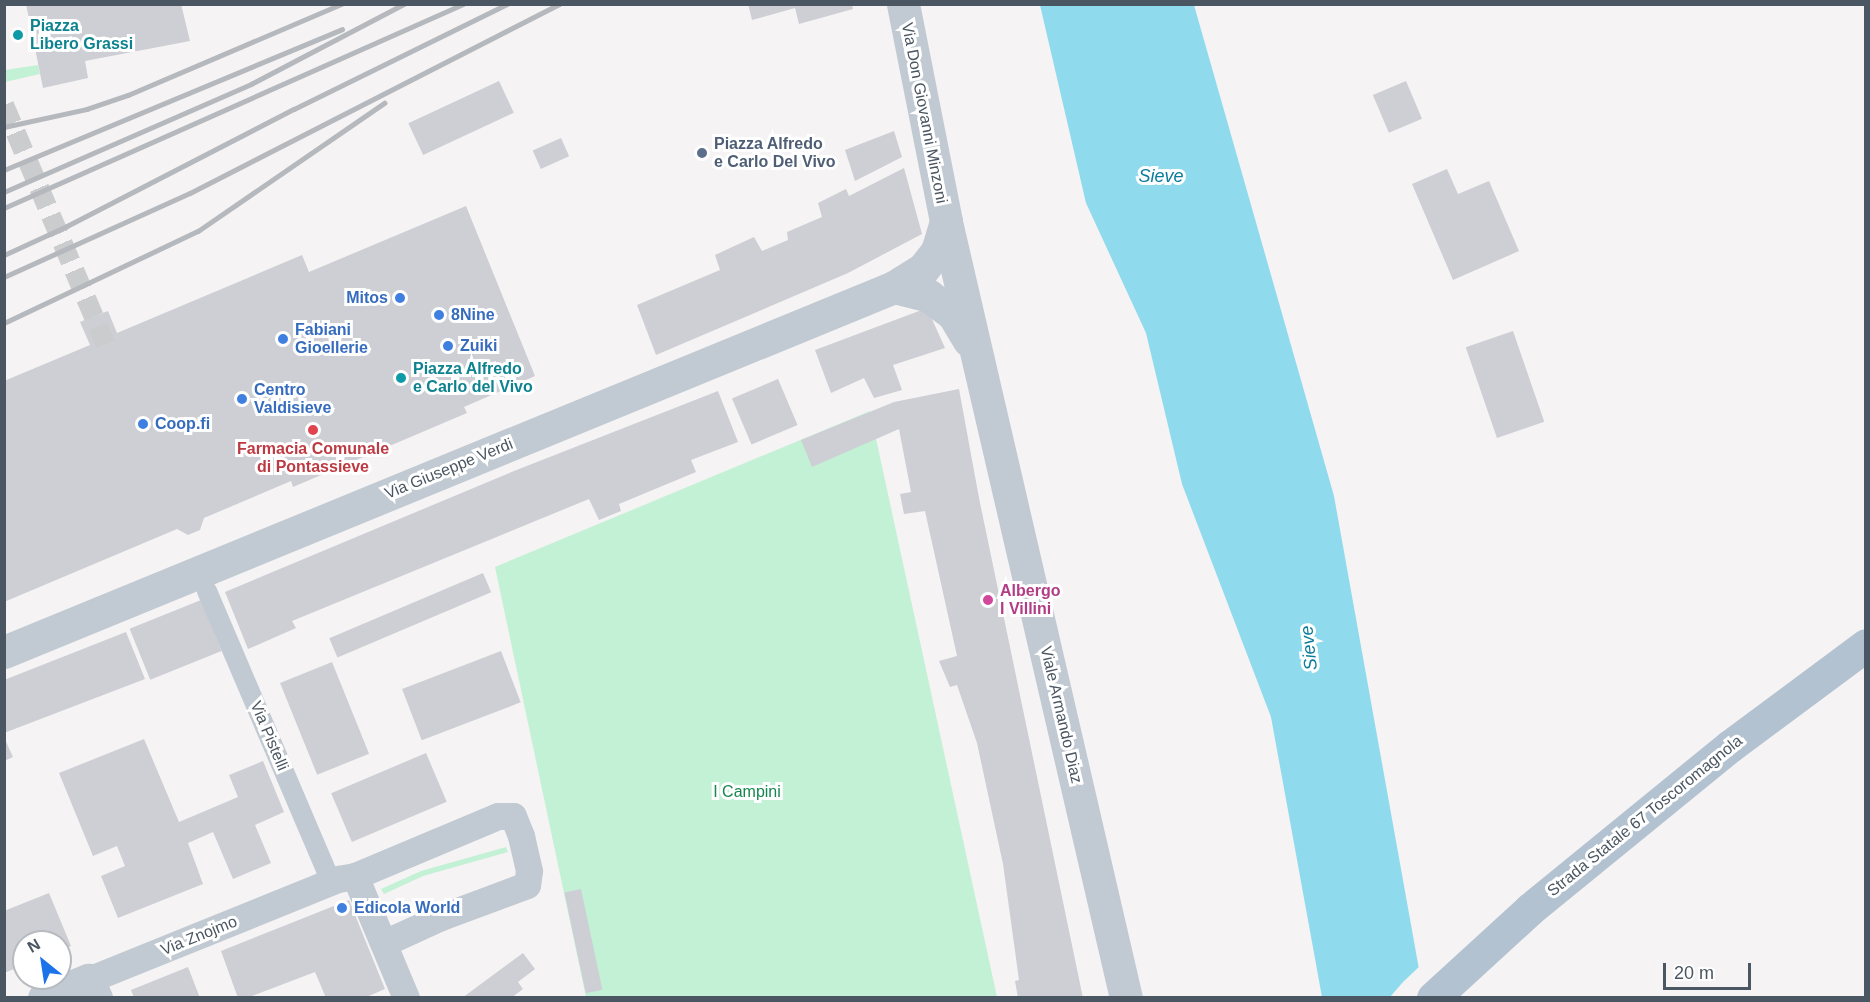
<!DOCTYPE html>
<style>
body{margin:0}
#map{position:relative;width:1870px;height:1002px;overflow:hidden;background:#f5f3f3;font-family:Arial,sans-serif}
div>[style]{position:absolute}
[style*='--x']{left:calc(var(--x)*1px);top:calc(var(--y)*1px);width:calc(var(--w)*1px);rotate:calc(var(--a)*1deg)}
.green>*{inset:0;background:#c3f1d5}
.water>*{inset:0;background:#90daee}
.pier>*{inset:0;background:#f5f3f3}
.building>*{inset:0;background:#cdcfd5;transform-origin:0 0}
.pedestrian-tunnel>*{height:20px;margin-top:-10px;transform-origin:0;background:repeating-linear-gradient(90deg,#caccce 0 20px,transparent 0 30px)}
.pedestrian>*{height:20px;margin:-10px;padding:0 10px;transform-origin:10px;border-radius:10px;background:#c1cad2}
.minor>*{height:27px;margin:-13.5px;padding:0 13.5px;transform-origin:13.5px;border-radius:13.5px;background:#c1cad2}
.tertiary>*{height:33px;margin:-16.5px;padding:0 16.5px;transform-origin:16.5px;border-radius:16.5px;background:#c1cad2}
.primary>*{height:33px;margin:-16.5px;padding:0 16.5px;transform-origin:16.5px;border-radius:16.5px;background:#b3c2d1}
.rail>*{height:4.5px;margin:-2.25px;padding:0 2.25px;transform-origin:2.25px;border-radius:2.25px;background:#b5b8bd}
.dots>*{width:16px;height:16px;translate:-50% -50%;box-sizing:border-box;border:3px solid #fff;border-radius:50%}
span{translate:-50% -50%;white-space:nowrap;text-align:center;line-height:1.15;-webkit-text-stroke:6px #fff;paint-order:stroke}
.culture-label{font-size:16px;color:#0d838f;font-weight:700}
.left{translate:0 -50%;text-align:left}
.street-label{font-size:16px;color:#4a5661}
.service-label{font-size:16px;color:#4e5e75;font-weight:700}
.shop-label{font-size:16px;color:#366cbe;font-weight:700}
.right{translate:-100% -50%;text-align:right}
.health-label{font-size:16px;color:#be3a42;font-weight:700}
.hotel-label{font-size:16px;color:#b23c85;font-weight:700}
.park-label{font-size:16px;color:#17864f}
.water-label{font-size:18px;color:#0c7c9b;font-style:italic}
.frame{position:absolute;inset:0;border:6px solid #4a5661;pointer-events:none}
.north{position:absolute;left:12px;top:930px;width:60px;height:60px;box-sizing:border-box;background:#fff;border:2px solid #b7bbc0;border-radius:50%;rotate:330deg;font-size:16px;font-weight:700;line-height:24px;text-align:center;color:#4a5661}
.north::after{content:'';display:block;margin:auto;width:21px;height:27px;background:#1a73e8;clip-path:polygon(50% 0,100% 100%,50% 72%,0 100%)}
.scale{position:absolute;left:1663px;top:963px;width:88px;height:27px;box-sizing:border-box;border:3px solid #4a5661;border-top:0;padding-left:8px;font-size:18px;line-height:21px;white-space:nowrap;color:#4a5661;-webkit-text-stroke:4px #fff;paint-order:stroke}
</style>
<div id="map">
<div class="green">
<div style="clip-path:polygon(38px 65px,40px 74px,5px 82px,5px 70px)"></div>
<div style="clip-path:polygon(870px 411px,997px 997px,586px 997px,495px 567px)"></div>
<div style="clip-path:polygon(506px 847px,508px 852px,423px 876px,384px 894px,381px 889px,421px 871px)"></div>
</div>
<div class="water">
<div style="clip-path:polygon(1040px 5px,1194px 5px,1334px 496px,1424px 997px,1322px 997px,1271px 717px,1182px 484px,1146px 333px,1086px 203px)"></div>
</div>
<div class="pier">
<div style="clip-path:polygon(1421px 965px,1427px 998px,1390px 997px,1403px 982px)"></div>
</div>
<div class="building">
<div style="clip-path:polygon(26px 4px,181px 4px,190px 41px,85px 61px,88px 78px,43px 88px)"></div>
<div style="clip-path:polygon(748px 4px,852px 4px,853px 9px,799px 24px,795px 8px,752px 20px)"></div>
<div style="left:499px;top:81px;width:35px;height:100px;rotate:65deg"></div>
<div style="left:1406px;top:81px;width:41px;height:36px;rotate:67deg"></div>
<div style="clip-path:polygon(894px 131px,902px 157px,855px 181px,845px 150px)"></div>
<div style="left:561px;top:138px;width:20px;height:31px;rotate:66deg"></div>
<div style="clip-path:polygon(904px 168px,922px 234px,848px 273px,656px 355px,637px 305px,720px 270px,715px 255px,754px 237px,762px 251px,788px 240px,787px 232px,822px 217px,818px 203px,846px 189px,849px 196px)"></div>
<div style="clip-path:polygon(1447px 169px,1458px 194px,1489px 181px,1519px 251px,1453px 280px,1412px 184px)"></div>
<div style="clip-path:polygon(466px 206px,535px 376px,464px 407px,467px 413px,293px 487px,291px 481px,204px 518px,200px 530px,188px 535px,177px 529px,4px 602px,4px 381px,90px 345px,80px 322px,108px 311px,117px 333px,302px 255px,309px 272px)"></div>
<div style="clip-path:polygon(927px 308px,945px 348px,893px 365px,902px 390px,874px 398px,864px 378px,831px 393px,815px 350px)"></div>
<div style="left:1513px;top:331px;width:96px;height:50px;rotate:71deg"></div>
<div style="left:778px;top:379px;width:50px;height:50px;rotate:67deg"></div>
<div style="clip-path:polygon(959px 389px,979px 498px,1083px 998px,1018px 998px,1015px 981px,1019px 980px,1003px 864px,977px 743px,957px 685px,950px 687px,939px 661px,957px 656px,925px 511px,904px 514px,900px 494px,911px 492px,899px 429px,812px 467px,801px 440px,894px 402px)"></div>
<div style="clip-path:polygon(718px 391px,738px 442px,691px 460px,696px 472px,619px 504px,621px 511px,599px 520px,589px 499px,292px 621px,296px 628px,248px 649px,225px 592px,514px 471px)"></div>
<div style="left:483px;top:573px;width:21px;height:167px;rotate:67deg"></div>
<div style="left:201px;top:600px;width:55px;height:77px;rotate:68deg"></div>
<div style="clip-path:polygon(126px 632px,145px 679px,4px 733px,4px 680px)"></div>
<div style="left:501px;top:651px;width:55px;height:106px;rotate:69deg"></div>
<div style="left:332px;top:662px;width:99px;height:56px;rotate:68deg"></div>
<div style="clip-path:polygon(4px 737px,13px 757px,4px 761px)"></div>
<div style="clip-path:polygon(144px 739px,179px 822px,238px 797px,229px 775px,263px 761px,284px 812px,255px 825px,271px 863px,233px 879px,213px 832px,188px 843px,203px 884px,118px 918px,101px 876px,125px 866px,117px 846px,93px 856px,59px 773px)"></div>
<div style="left:426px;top:753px;width:53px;height:103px;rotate:67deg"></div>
<div style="left:581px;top:889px;width:103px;height:17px;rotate:78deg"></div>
<div style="clip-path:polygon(49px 893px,71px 946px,60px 951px,60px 942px,24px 942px,24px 965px,4px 973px,4px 911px)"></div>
<div style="clip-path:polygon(349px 900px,385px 989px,364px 998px,326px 998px,315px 972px,247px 998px,238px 998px,221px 951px)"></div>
<div style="clip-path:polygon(523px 953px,535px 969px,518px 982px,523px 989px,511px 998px,462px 998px)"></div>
<div style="clip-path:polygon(188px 967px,200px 998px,134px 998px,131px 990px)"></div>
</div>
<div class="pedestrian-tunnel">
<div style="--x:4;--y:105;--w:264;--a:67"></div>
</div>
<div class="pedestrian">
<div style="--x:207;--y:591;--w:316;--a:66.9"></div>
</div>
<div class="minor">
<div style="--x:355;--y:876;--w:132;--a:67.3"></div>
<div style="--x:88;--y:980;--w:270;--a:-22"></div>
<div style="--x:338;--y:879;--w:17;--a:-10"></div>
<div style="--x:355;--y:876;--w:155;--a:-22.8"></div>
<div style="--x:498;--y:816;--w:15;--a:0"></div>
<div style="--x:513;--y:816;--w:22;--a:68"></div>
<div style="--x:521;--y:836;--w:36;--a:77"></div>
<div style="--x:529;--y:871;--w:14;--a:98"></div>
<div style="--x:527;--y:885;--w:92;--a:159.6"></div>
<div style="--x:441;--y:917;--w:63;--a:155.5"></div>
</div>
<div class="tertiary">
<div style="--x:903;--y:4;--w:222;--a:78.8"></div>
<div style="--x:946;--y:222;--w:797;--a:76.94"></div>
<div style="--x:894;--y:287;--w:36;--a:14"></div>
<div style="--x:929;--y:296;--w:30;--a:37"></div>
<div style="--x:953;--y:314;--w:31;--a:59"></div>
<div style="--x:4;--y:652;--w:962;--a:-22.3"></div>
<div style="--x:894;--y:287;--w:34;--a:-32"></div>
<div style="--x:923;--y:269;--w:23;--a:-52"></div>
<div style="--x:937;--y:251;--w:30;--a:-73"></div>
<div style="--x:44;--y:998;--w:48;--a:-22.2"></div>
<div style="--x:88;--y:980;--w:20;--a:66"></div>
</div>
<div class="primary">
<div style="--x:1433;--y:998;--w:132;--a:-42.5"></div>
<div style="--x:1530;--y:909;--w:258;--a:-39.2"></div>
<div style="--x:1730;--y:746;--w:169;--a:-36.6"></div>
</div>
<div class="rail">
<div style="--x:4;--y:127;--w:85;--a:-12.2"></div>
<div style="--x:87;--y:109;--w:43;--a:-18.9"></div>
<div style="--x:128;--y:95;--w:232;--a:-23.1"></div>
<div style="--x:4;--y:170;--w:366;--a:-22.6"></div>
<div style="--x:4;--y:192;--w:270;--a:-23.6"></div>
<div style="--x:251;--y:84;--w:173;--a:-27.6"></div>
<div style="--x:4;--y:208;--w:502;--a:-23.96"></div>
<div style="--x:4;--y:255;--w:69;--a:-24.7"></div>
<div style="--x:67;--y:226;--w:255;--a:-27.3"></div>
<div style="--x:294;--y:109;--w:237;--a:-26.2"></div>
<div style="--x:4;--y:277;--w:204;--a:-24.3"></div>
<div style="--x:190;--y:193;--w:415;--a:-27.1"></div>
<div style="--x:4;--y:323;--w:215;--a:-25.4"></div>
<div style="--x:198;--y:231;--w:226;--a:-34.5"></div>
</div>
<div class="dots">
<div style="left:18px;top:35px;background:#0f9aa8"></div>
<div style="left:702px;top:153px;background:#5c6f8a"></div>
<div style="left:400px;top:298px;background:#3f7fe0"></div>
<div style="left:439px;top:315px;background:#3f7fe0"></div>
<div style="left:283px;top:339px;background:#3f7fe0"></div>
<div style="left:448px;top:346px;background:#3f7fe0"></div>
<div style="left:401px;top:378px;background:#0f9aa8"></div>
<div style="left:242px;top:399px;background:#3f7fe0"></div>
<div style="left:143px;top:424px;background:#3f7fe0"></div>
<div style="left:313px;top:430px;background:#e0444e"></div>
<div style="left:988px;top:600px;background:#d1479c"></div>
<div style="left:342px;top:908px;background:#3f7fe0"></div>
</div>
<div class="culture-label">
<span class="left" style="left:30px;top:35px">Piazza<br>Libero Grassi</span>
<span class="left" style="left:413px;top:378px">Piazza Alfredo<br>e Carlo del Vivo</span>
</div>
<div class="street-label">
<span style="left:924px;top:113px;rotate:79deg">Via Don Giovanni Minzoni</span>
<span style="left:449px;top:469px;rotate:-22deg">Via Giuseppe Verdi</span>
<span style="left:1061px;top:715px;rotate:77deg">Viale Armando Diaz</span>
<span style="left:269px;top:736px;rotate:67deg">Via Pistelli</span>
<span style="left:1645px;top:816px;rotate:-39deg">Strada Statale 67 Toscoromagnola</span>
<span style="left:199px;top:936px;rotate:-22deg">Via Znojmo</span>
</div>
<div class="service-label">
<span class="left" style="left:714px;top:153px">Piazza Alfredo<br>e Carlo Del Vivo</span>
</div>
<div class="shop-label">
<span class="right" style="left:388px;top:298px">Mitos</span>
<span class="left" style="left:451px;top:315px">8Nine</span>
<span class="left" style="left:295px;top:339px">Fabiani<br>Gioellerie</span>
<span class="left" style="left:460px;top:346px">Zuiki</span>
<span class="left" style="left:254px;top:399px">Centro<br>Valdisieve</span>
<span class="left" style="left:155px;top:424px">Coop.fi</span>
<span class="left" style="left:354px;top:908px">Edicola World</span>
</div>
<div class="health-label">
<span style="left:313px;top:458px">Farmacia Comunale<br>di Pontassieve</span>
</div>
<div class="hotel-label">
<span class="left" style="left:1000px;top:600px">Albergo<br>I Villini</span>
</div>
<div class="park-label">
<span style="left:747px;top:792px">I Campini</span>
</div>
<div class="water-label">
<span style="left:1161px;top:176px">Sieve</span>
<span style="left:1309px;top:648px;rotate:-96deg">Sieve</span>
</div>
<div class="frame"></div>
<div class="north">N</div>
<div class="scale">20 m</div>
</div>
